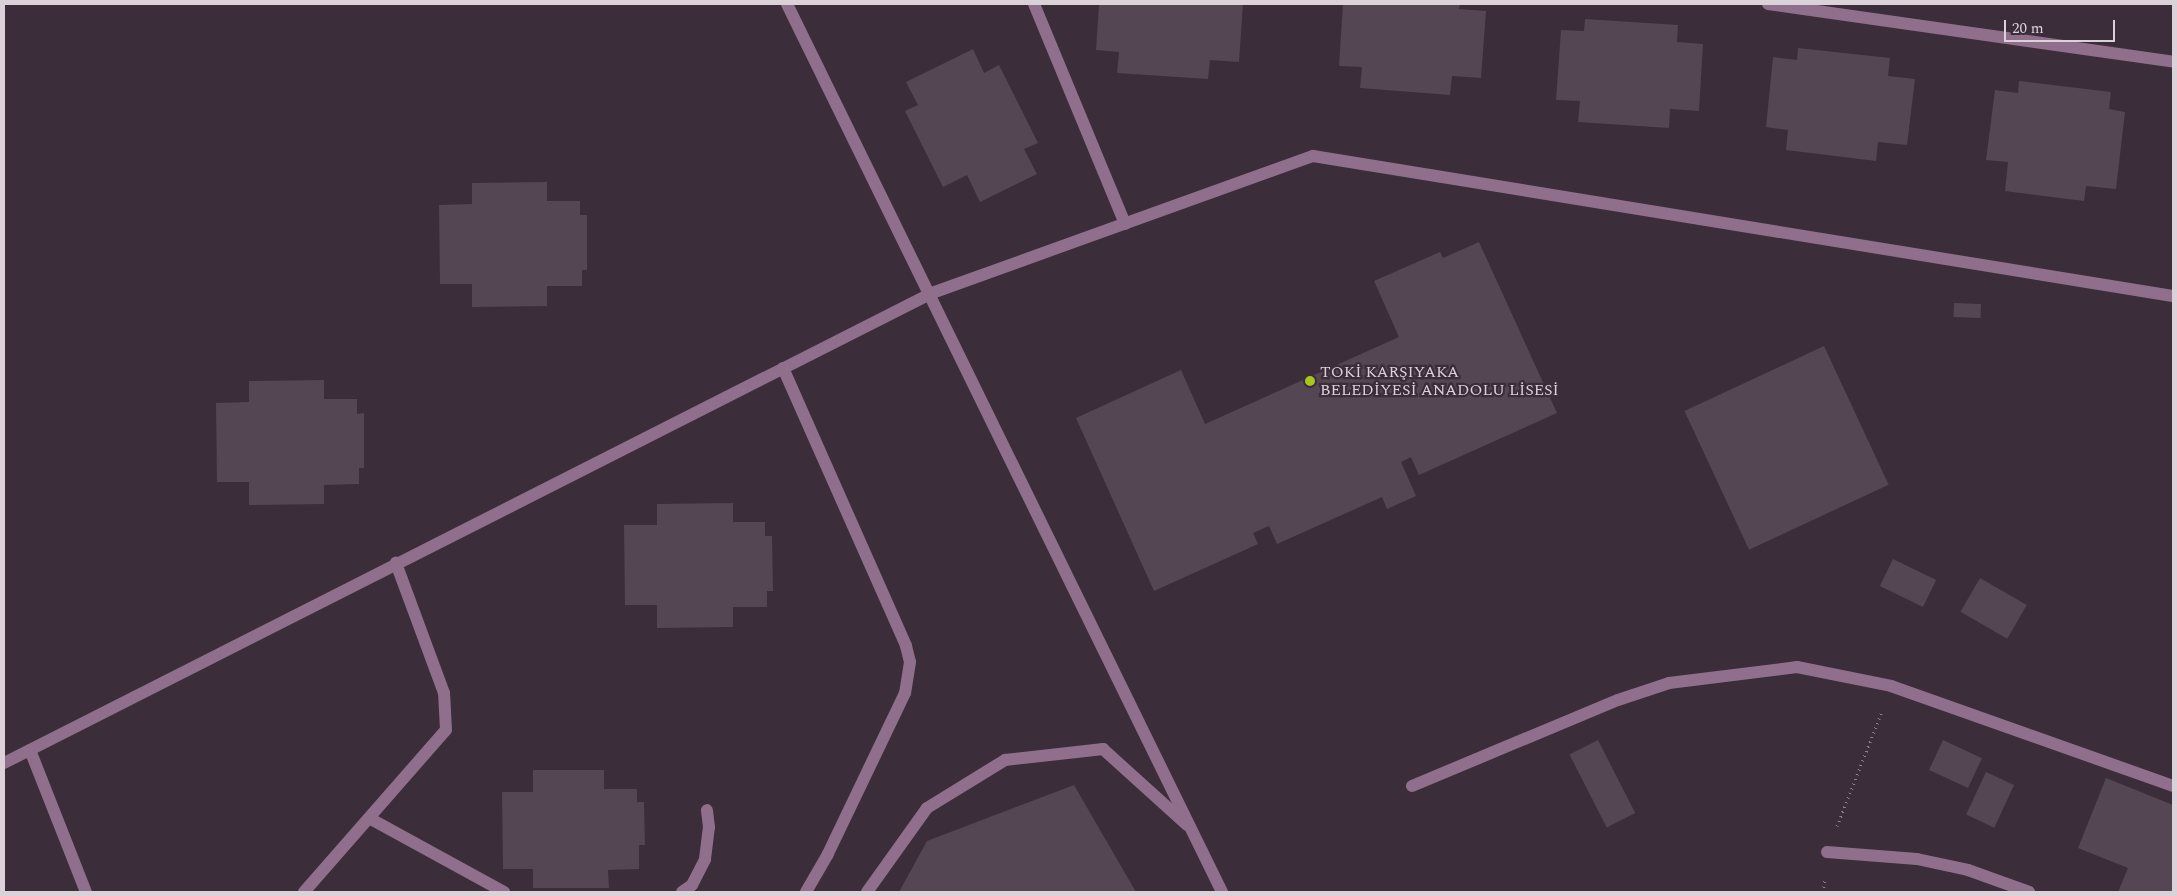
<!DOCTYPE html>
<meta charset="utf-8">
<style>
body{margin:0}
#map{position:relative;width:2177px;height:896px;overflow:hidden;background:#3b2d39;font-family:Spectral,serif}
div>[style]{position:absolute}
[style*='--x']{left:calc(var(--x)*1px);top:calc(var(--y)*1px);width:calc(var(--w)*1px);rotate:calc(var(--a)*1deg)}
.building>*{inset:0;background:#554654;transform-origin:0 0}
.path>*{height:3px;margin-top:-1.5px;transform-origin:0;background:repeating-linear-gradient(90deg,#8c808a 0 1px,transparent 0 5px)}
.minor>*{height:12px;margin:-6px;padding:0 6px;transform-origin:6px;border-radius:6px;background:#8f6f8b}
.dots>*{width:14px;height:14px;translate:-50% -50%;box-sizing:border-box;border:2px solid #3b2d39;border-radius:50%}
span{translate:-50% -50%;white-space:nowrap;text-align:center;line-height:1.15;-webkit-text-stroke:4.5px #3b2d39;paint-order:stroke}
.poi-label{font-size:16px;color:#dbd1d9}
.left{translate:0 -50%;text-align:left}
.frame{position:absolute;inset:0;border:5px solid #dbd1d9;pointer-events:none}
.scale{position:absolute;left:2004px;top:20px;width:111px;height:22px;box-sizing:border-box;border:2px solid #dbd1d9;border-top:0;padding-left:6px;font-size:15px;line-height:18px;white-space:nowrap;color:#dbd1d9;-webkit-text-stroke:4px #3b2d39;paint-order:stroke}
</style>
<div id="map">
<div class="building">
<div style="clip-path:polygon(1099px 4px,1243px 4px,1239px 62px,1210px 60px,1208px 79px,1117px 73px,1119px 52px,1096px 50px)"></div>
<div style="clip-path:polygon(1343px 4px,1460px 4px,1459px 9px,1486px 11px,1481px 78px,1452px 76px,1450px 95px,1360px 88px,1362px 67px,1339px 66px)"></div>
<div style="clip-path:polygon(1585px 19px,1678px 25px,1677px 42px,1703px 44px,1699px 111px,1670px 109px,1669px 128px,1578px 122px,1580px 101px,1556px 100px,1561px 30px,1584px 31px)"></div>
<div style="clip-path:polygon(1798px 48px,1890px 58px,1888px 76px,1915px 79px,1907px 145px,1878px 142px,1876px 161px,1786px 150px,1788px 130px,1766px 127px,1773px 57px,1797px 60px)"></div>
<div style="clip-path:polygon(973px 49px,984px 73px,999px 65px,1038px 143px,1024px 149px,1037px 174px,980px 202px,967px 175px,943px 187px,905px 111px,918px 105px,906px 82px)"></div>
<div style="clip-path:polygon(2019px 81px,2111px 92px,2109px 109px,2125px 112px,2116px 189px,2086px 186px,2084px 201px,2005px 191px,2008px 162px,1986px 160px,1995px 90px,2018px 93px)"></div>
<div style="clip-path:polygon(547px 182px,547px 201px,580px 201px,580px 215px,587px 215px,587px 270px,582px 270px,582px 286px,547px 286px,547px 306px,472px 307px,472px 284px,440px 284px,439px 205px,472px 204px,472px 183px)"></div>
<div style="clip-path:polygon(1479px 242px,1557px 413px,1419px 475px,1411px 457px,1401px 462px,1416px 496px,1387px 509px,1382px 497px,1277px 544px,1269px 526px,1253px 533px,1258px 544px,1154px 591px,1076px 418px,1181px 370px,1205px 424px,1399px 337px,1374px 281px,1440px 252px,1443px 258px)"></div>
<div style="left:1954px;top:303px;width:27px;height:14px;rotate:2deg"></div>
<div style="left:1824px;top:346px;width:153px;height:154px;rotate:65deg"></div>
<div style="clip-path:polygon(324px 380px,324px 399px,357px 399px,357px 414px,364px 413px,364px 468px,359px 468px,359px 484px,324px 485px,324px 504px,249px 505px,249px 482px,217px 482px,216px 403px,249px 402px,249px 381px)"></div>
<div style="clip-path:polygon(733px 503px,733px 522px,765px 522px,765px 536px,772px 536px,773px 591px,767px 591px,767px 607px,733px 607px,733px 627px,657px 628px,657px 605px,625px 605px,624px 525px,657px 525px,657px 504px)"></div>
<div style="left:1893px;top:559px;width:48px;height:30px;rotate:26deg"></div>
<div style="left:1980px;top:578px;width:54px;height:39px;rotate:30deg"></div>
<div style="left:1598px;top:740px;width:82px;height:32px;rotate:63deg"></div>
<div style="left:1943px;top:740px;width:43px;height:33px;rotate:25deg"></div>
<div style="clip-path:polygon(533px 770px,604px 770px,604px 789px,637px 789px,637px 802px,644px 802px,645px 845px,639px 845px,639px 869px,608px 870px,609px 888px,533px 888px,533px 869px,503px 869px,502px 792px,533px 792px)"></div>
<div style="left:1986px;top:772px;width:31px;height:47px;rotate:25deg"></div>
<div style="clip-path:polygon(2106px 778px,2173px 805px,2173px 892px,2118px 892px,2128px 868px,2078px 848px)"></div>
<div style="clip-path:polygon(1074px 785px,1136px 892px,899px 892px,927px 841px)"></div>
</div>
<div class="path">
<div style="--x:1837;--y:826;--w:123;--a:-68.6"></div>
<div style="--x:1823;--y:892;--w:14;--a:-82"></div>
</div>
<div class="minor">
<div style="--x:787;--y:4;--w:989;--a:63.9"></div>
<div style="--x:1034;--y:4;--w:238;--a:67.5"></div>
<div style="--x:1768;--y:4;--w:409;--a:8.1"></div>
<div style="--x:783;--y:368;--w:304;--a:66.1"></div>
<div style="--x:906;--y:646;--w:16;--a:76"></div>
<div style="--x:910;--y:662;--w:31;--a:99"></div>
<div style="--x:905;--y:693;--w:178;--a:115.6"></div>
<div style="--x:828;--y:854;--w:44;--a:120.1"></div>
<div style="--x:30;--y:750;--w:153;--a:68.5"></div>
<div style="--x:4;--y:763;--w:1040;--a:-26.86"></div>
<div style="--x:932;--y:293;--w:405;--a:-19.8"></div>
<div style="--x:1313;--y:156;--w:871;--a:9.25"></div>
<div style="--x:1412;--y:786;--w:223;--a:-22.7"></div>
<div style="--x:1618;--y:700;--w:54;--a:-18.4"></div>
<div style="--x:1669;--y:683;--w:129;--a:-7.1"></div>
<div style="--x:1797;--y:667;--w:96;--a:11.4"></div>
<div style="--x:1891;--y:686;--w:299;--a:19.5"></div>
<div style="--x:369;--y:818;--w:154;--a:28.7"></div>
<div style="--x:1827;--y:852;--w:90;--a:4.4"></div>
<div style="--x:1917;--y:859;--w:52;--a:12.2"></div>
<div style="--x:1968;--y:870;--w:65;--a:19.8"></div>
<div style="--x:304;--y:892;--w:215;--a:-48.8"></div>
<div style="--x:446;--y:730;--w:37;--a:-93"></div>
<div style="--x:444;--y:693;--w:139;--a:-110.3"></div>
<div style="--x:682;--y:892;--w:12;--a:-35"></div>
<div style="--x:692;--y:885;--w:29;--a:-63"></div>
<div style="--x:705;--y:859;--w:32;--a:-83"></div>
<div style="--x:709;--y:827;--w:17;--a:-97"></div>
<div style="--x:867;--y:892;--w:103;--a:-54.5"></div>
<div style="--x:927;--y:808;--w:92;--a:-31.6"></div>
<div style="--x:1005;--y:760;--w:99;--a:-6.4"></div>
<div style="--x:1103;--y:749;--w:113;--a:42.1"></div>
</div>
<div class="dots">
<div style="left:1310px;top:381px;background:#a9c71b"></div>
</div>
<div class="poi-label">
<span class="left" style="left:1320px;top:381px">TOKİ KARŞIYAKA<br>BELEDİYESİ ANADOLU LİSESİ</span>
</div>
<div class="frame"></div>
<div class="scale">20 m</div>
</div>
